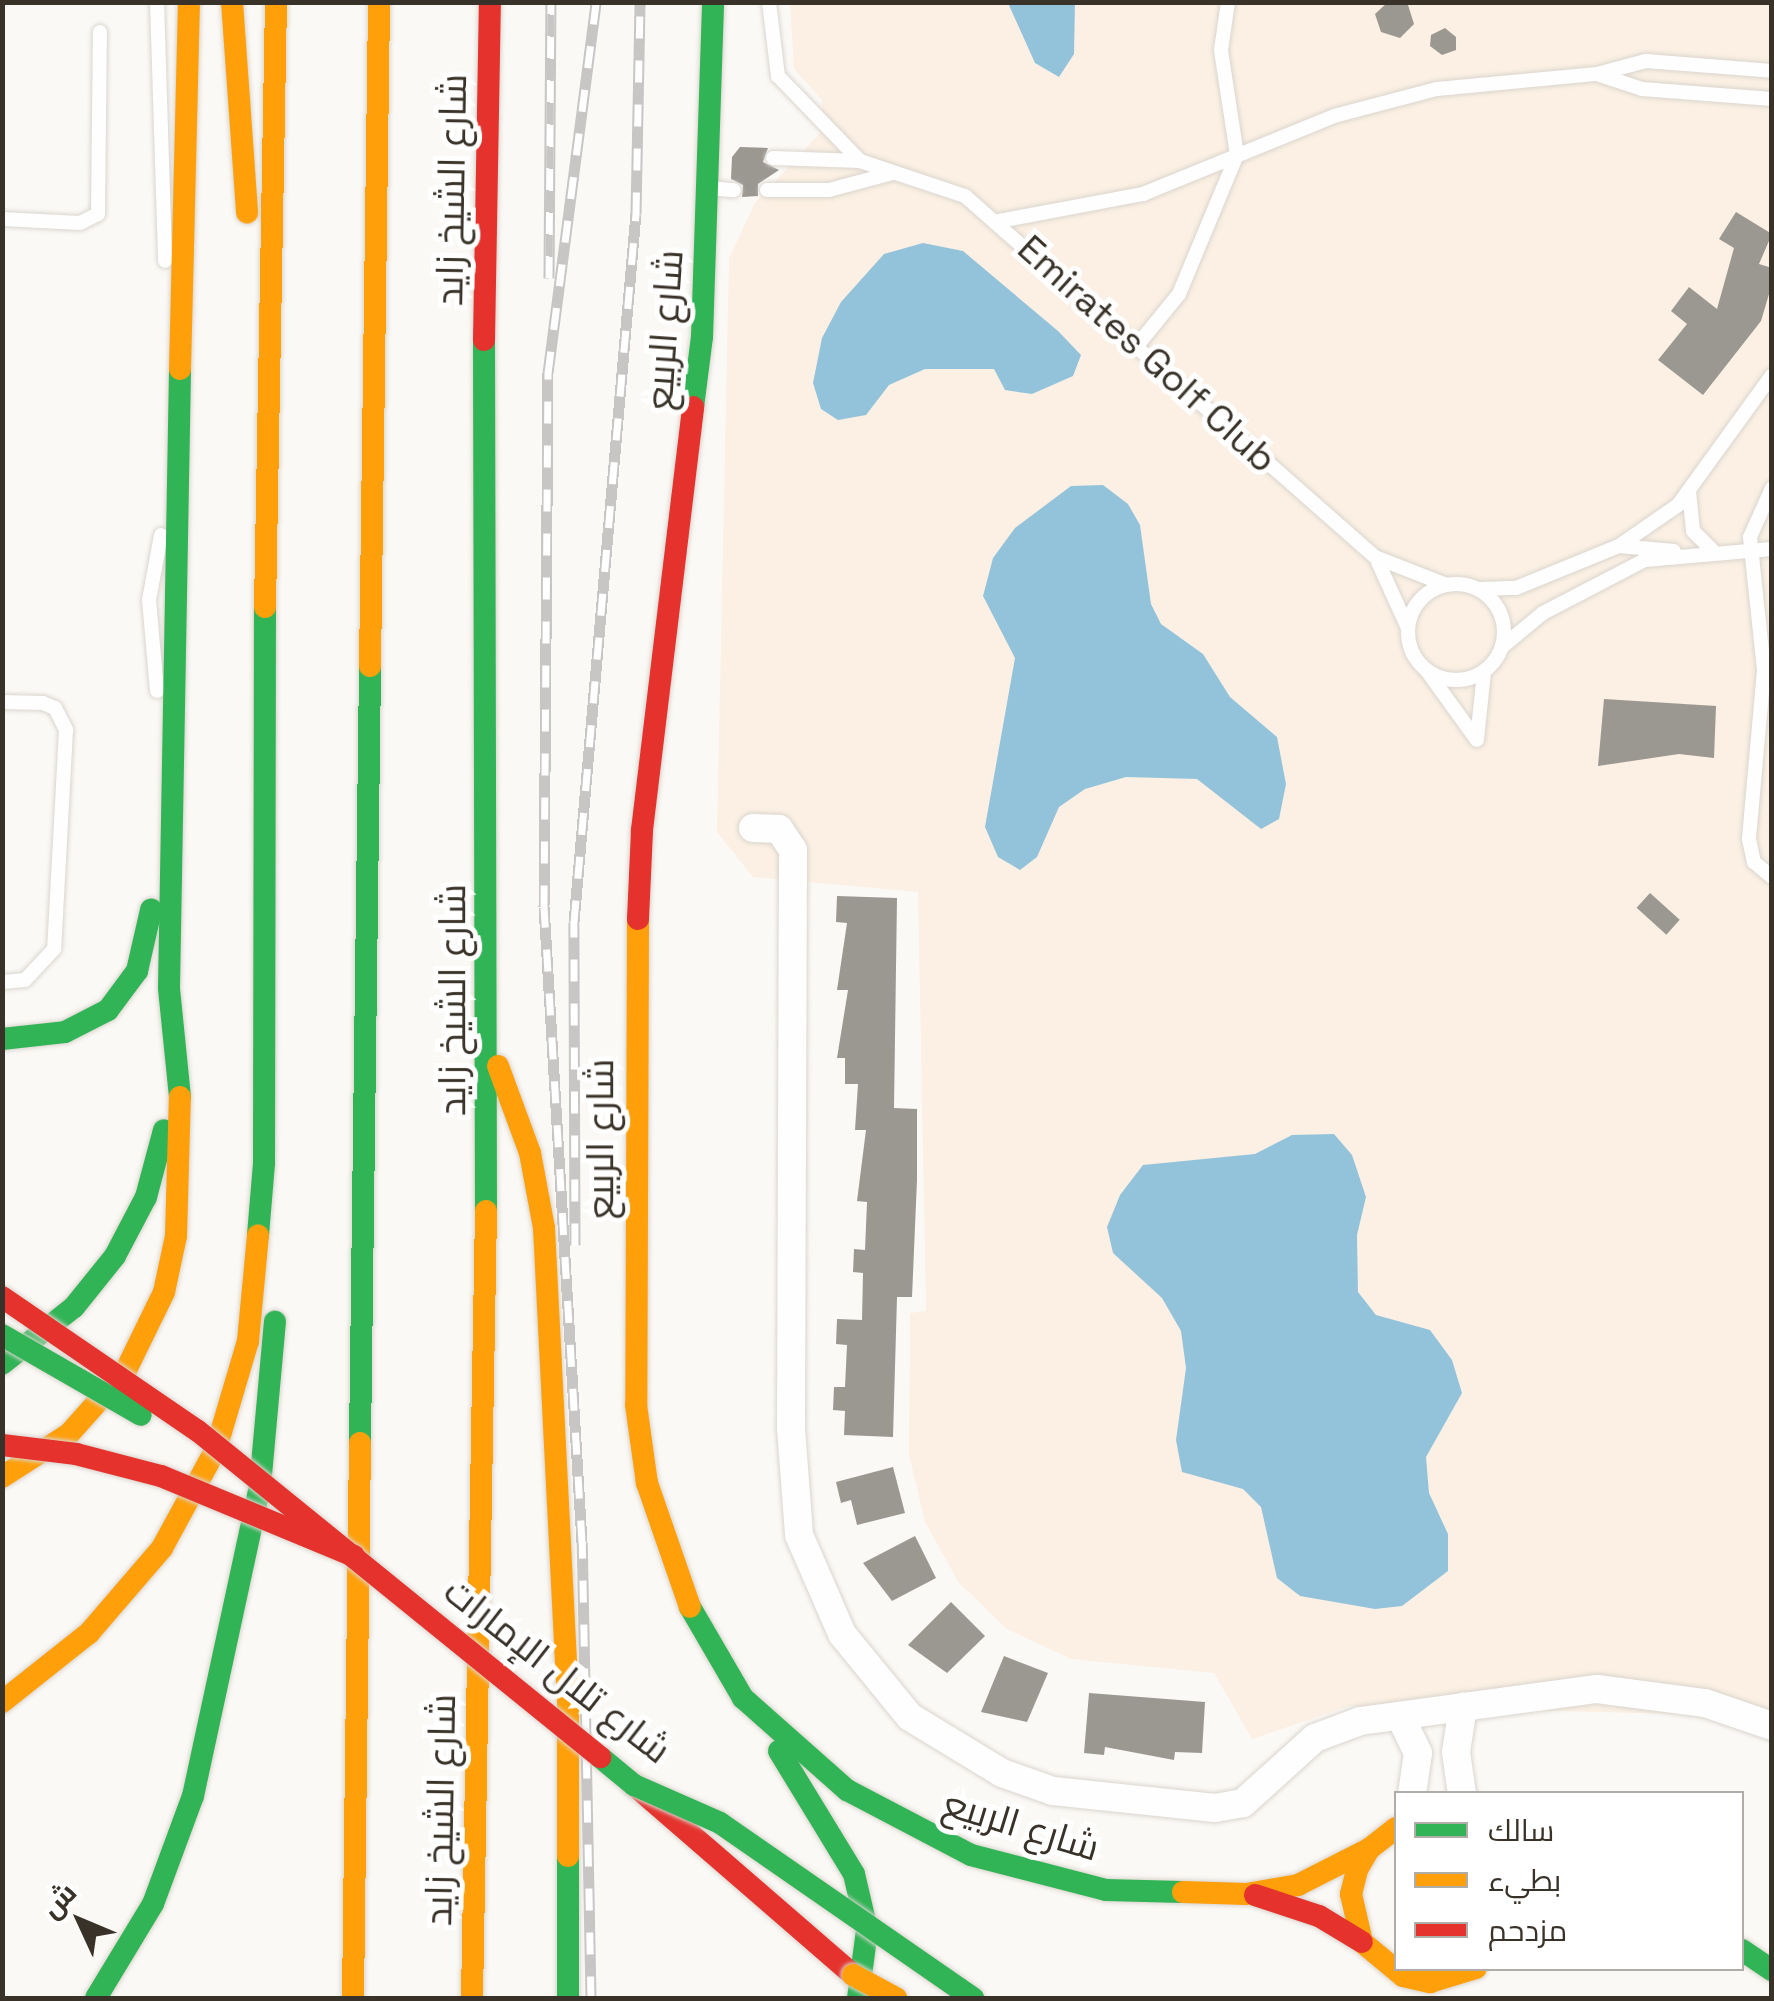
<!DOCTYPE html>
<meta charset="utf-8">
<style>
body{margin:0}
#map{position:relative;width:1774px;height:2001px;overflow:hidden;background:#fbf9f6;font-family:"Space Grotesk",Cairo,sans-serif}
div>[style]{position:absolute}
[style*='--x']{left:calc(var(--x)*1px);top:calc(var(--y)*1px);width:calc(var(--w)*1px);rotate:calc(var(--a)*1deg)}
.green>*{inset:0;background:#fbf0e3}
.water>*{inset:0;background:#93c3db}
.building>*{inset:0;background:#9b9791;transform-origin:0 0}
.roads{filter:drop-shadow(0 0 2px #dad5ce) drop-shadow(0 0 2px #dad5ce)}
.lane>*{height:14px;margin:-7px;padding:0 7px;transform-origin:7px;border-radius:7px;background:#fefefe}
.lane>.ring{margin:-7px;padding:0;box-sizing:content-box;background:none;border:14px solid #fefefe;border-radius:50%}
.street>*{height:28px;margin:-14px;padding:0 14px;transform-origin:14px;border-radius:14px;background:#fefefe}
.fast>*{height:22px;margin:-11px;padding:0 11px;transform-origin:11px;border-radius:11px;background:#30b455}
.slow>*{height:22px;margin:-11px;padding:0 11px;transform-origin:11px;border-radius:11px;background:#ff9f0a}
.jam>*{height:22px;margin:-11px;padding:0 11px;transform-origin:11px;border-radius:11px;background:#e5322d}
.rail>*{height:11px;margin-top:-5.5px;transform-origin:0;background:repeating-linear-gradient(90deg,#fff 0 22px,#c7c6c5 0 44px);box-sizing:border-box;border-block:2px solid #c7c6c5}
.bridges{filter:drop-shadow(0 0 2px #dad5ce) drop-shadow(0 0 2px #dad5ce)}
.fast-bridge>*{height:22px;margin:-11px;padding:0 11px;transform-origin:11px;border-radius:11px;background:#30b455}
.slow-bridge>*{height:22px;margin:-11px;padding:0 11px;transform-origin:11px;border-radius:11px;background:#ff9f0a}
.jam-bridge>*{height:22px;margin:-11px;padding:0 11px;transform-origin:11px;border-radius:11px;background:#e5322d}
span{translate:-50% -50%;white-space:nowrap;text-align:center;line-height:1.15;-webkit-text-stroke:10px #fff;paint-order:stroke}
.street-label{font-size:38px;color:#393228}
.frame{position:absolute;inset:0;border:5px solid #393228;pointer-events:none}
.legend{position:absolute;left:1394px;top:1791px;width:350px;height:180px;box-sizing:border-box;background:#fff;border:2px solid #b0ada9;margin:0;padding:12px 18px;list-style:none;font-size:30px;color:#393228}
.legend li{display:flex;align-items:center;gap:20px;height:50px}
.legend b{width:50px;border:2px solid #b0ada9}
.north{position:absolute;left:30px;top:1871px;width:100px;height:100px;-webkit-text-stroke:8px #fff;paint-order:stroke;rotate:314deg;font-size:28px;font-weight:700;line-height:40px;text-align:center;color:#393228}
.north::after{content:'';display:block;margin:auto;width:35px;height:45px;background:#393228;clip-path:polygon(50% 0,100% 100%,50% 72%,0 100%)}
</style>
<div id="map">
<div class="green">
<div style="clip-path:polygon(790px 3px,1771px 3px,1771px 1716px,1349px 1706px,1252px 1739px,1214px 1673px,1071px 1659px,1007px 1629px,959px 1583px,925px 1522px,909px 1455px,910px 1313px,926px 1311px,918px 892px,753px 877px,717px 832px,729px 258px,755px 203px,821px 132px,822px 100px,794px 69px)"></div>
</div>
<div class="water">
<div style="clip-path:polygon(1008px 3px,1075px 3px,1074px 54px,1059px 77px,1035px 63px)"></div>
<div style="clip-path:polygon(923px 243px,963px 251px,1058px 331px,1081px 355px,1073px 376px,1032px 394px,1005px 390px,994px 369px,925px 369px,889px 385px,866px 415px,838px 420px,821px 409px,813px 383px,822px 338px,841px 302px,884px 254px)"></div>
<div style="clip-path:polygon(1103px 485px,1128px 504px,1140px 525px,1151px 604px,1161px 624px,1203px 654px,1230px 697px,1277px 737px,1286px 784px,1279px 819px,1261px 829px,1197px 779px,1126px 777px,1085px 789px,1059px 807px,1037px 857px,1020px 870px,998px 857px,985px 827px,1015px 658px,983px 596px,993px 558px,1015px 528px,1071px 486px)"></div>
<div style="clip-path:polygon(1334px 1134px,1352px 1155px,1366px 1197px,1357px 1235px,1358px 1292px,1376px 1315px,1430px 1330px,1452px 1360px,1462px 1393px,1426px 1457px,1429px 1493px,1448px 1534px,1448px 1571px,1402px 1606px,1375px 1609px,1300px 1596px,1277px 1578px,1261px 1507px,1243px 1489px,1182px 1472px,1176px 1440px,1186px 1368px,1181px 1331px,1162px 1298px,1113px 1253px,1107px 1227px,1120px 1195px,1143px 1165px,1255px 1154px,1292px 1135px)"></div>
</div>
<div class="building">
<div style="clip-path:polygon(1388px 2px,1408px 5px,1414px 24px,1400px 38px,1381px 32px,1375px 14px)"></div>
<div style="clip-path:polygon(1445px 28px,1456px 37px,1456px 50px,1442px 55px,1430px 46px,1431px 35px)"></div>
<div style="clip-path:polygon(740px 147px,768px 148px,763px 162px,779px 170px,758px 184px,758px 196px,742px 197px,743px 185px,731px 179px,732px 157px)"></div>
<div style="clip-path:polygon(1736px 212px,1772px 234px,1759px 264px,1772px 268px,1772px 284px,1761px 321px,1703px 395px,1658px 360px,1687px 324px,1671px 311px,1689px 287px,1717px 309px,1734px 248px,1719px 239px)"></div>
<div style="clip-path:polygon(1604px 699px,1716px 706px,1714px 758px,1679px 754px,1598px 766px)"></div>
<div style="left:1650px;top:893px;width:40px;height:20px;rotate:42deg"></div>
<div style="clip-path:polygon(837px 896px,897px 898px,894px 1108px,917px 1109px,917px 1180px,912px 1297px,897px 1297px,893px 1437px,844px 1435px,845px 1411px,833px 1410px,834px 1387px,845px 1387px,847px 1345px,836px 1344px,837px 1319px,862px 1320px,863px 1273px,853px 1272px,854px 1249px,865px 1250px,867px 1202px,857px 1201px,866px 1130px,855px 1130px,858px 1084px,845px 1084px,845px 1058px,837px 1058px,848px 990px,837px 990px,847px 923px,836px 922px)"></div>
<div style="clip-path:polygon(893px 1467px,905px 1513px,857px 1525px,851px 1500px,841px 1503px,836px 1482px)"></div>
<div style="clip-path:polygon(915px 1536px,936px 1578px,892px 1601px,863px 1563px)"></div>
<div style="clip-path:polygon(951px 1602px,985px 1636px,947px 1673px,908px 1645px)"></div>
<div style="clip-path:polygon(1004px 1656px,1048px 1673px,1027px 1722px,981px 1712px)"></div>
<div style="clip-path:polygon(1089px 1693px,1205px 1702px,1202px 1753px,1175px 1752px,1174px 1760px,1105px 1747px,1104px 1755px,1084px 1753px)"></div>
</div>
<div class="roads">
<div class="lane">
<div style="--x:157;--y:2;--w:259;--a:88.2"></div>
<div style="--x:769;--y:2;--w:75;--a:83.1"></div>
<div style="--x:778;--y:76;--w:118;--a:46"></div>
<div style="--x:1597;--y:74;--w:47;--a:18.4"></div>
<div style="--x:1642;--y:89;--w:130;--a:4.4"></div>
<div style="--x:773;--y:158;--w:87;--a:2"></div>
<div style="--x:860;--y:161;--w:111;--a:18.4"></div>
<div style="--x:965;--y:196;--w:546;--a:41.36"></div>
<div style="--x:1375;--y:557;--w:77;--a:21.3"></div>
<div style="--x:709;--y:188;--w:25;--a:5"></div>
<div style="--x:767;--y:190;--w:62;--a:0"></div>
<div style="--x:829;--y:190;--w:66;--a:-14.9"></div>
<div style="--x:2;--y:219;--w:78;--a:2.9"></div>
<div style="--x:80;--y:223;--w:20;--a:-27"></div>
<div style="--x:98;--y:214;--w:182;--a:-89.4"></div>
<div style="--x:999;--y:221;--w:147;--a:-10.6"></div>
<div style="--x:1143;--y:194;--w:206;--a:-22.2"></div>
<div style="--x:1334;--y:116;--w:106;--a:-14.7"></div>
<div style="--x:1437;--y:89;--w:161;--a:-5.4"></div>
<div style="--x:1597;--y:74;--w:51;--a:-14.9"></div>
<div style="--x:1646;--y:61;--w:126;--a:4.5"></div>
<div style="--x:1135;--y:348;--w:70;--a:-50.8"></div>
<div style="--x:1179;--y:294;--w:151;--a:-67.4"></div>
<div style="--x:1237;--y:155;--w:106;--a:-98.7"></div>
<div style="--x:1221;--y:50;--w:49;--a:-81.7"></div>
<div style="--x:1772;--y:488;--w:54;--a:114.2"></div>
<div style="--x:1750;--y:537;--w:134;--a:84"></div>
<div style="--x:1764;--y:670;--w:170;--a:95.1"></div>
<div style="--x:1749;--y:839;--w:24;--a:78"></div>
<div style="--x:1754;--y:862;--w:23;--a:40"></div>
<div style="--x:1689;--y:491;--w:40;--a:84.3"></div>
<div style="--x:1693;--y:531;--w:28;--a:45"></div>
<div style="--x:1619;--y:546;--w:72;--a:-34.8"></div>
<div style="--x:1678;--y:505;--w:160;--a:-54.1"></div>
<div style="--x:1378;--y:562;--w:72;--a:65.6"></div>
<div class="ring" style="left:1408px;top:584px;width:82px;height:82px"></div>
<div style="--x:1480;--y:589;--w:36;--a:-2"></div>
<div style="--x:1516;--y:588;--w:111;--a:-22.2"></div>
<div style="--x:1619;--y:546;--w:55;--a:5.2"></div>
<div style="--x:1503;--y:646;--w:52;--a:-39.5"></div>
<div style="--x:1543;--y:613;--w:115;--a:-27.5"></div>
<div style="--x:1645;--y:560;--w:127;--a:-5"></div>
<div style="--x:1427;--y:671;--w:85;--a:54.1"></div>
<div style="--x:157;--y:691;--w:91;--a:-95"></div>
<div style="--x:149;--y:600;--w:66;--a:-79.5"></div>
<div style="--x:2;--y:702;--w:41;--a:1.4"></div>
<div style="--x:43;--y:703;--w:13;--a:23"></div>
<div style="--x:55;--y:708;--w:25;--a:63"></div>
<div style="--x:66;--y:730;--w:219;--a:93.1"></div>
<div style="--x:54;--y:949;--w:42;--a:133.1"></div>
<div style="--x:25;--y:980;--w:23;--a:175"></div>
<div style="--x:1477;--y:739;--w:67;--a:-84"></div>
</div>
<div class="street">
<div style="--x:753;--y:828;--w:26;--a:2"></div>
<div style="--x:779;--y:829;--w:25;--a:56"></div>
<div style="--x:793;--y:850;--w:578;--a:90.2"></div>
<div style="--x:791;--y:1428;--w:107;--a:85.7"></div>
<div style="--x:799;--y:1535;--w:108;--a:66.5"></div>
<div style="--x:842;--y:1634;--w:107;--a:50.7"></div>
<div style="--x:910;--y:1717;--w:108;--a:31.3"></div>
<div style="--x:1002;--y:1773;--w:54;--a:19.4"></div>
<div style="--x:1053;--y:1791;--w:163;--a:6"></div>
<div style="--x:1215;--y:1808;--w:28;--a:-10"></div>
<div style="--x:1243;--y:1803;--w:97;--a:-42.1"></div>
<div style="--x:1315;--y:1738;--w:48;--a:-20.7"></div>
<div style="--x:1360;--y:1721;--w:239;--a:-7.7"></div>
<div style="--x:1597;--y:1689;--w:109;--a:7.4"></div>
<div style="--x:1705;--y:1703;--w:71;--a:18.9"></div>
<div style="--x:1400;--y:1716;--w:41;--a:64.1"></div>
<div style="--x:1418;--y:1753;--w:41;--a:98.3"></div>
<div style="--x:1462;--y:1794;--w:42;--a:-98.1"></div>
<div style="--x:1456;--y:1752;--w:46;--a:-81.2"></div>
</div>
<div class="fast">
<div style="--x:484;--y:340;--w:871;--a:89.87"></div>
<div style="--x:693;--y:407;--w:71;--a:-82.7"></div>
<div style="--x:702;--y:337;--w:335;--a:-88.1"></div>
<div style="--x:2;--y:1039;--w:63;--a:-6.3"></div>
<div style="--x:65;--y:1032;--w:48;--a:-27.1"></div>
<div style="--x:108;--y:1010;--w:49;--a:-53.4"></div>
<div style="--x:137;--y:971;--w:63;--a:-77.1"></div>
<div style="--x:180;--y:1097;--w:110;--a:-95.8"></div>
<div style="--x:169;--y:988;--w:619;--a:-88.98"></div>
<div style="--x:258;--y:1235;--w:72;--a:-85.2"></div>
<div style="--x:264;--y:1163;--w:556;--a:-89.9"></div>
<div style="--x:2;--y:1364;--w:92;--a:-38.4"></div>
<div style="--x:74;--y:1307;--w:65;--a:-51.2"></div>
<div style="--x:115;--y:1256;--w:67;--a:-62.3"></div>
<div style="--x:146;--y:1197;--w:69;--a:-75"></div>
<div style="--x:360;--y:1443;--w:777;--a:-89.26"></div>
<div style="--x:690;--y:1607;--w:105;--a:59.8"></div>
<div style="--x:743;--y:1698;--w:139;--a:41.5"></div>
<div style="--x:847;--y:1790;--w:140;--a:27.7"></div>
<div style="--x:971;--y:1855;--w:139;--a:14.5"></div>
<div style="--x:1106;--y:1890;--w:77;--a:1.5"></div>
<div style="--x:779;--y:1751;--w:144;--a:58.6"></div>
<div style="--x:854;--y:1874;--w:57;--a:76.9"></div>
<div style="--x:867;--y:1930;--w:69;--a:97.5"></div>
<div style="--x:568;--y:1856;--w:142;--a:90"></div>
<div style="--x:1742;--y:1950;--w:36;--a:34"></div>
<div style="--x:96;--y:1998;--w:110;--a:-58.8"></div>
<div style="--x:153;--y:1904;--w:115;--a:-69.7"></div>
<div style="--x:193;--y:1796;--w:317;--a:-77.8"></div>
<div style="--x:260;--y:1486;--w:165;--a:-84.8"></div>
</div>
<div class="slow">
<div style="--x:232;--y:2;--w:211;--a:85.9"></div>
<div style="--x:180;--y:369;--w:367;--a:-88.6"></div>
<div style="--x:265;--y:607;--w:605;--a:-88.96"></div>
<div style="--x:370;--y:666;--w:664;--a:-89.22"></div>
<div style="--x:638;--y:919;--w:486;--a:90.2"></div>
<div style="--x:636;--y:1405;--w:79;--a:82"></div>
<div style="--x:647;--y:1483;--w:131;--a:70.9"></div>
<div style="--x:498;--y:1066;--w:93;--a:69.8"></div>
<div style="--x:530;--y:1153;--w:76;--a:79.4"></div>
<div style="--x:544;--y:1228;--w:469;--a:87.1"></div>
<div style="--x:568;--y:1696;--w:160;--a:90"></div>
<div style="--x:2;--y:1477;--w:80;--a:-32.7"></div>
<div style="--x:69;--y:1434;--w:86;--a:-48.3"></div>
<div style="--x:126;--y:1370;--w:87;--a:-64"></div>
<div style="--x:164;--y:1292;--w:57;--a:-77.9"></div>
<div style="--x:176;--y:1236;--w:139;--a:-88.4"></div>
<div style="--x:2;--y:1702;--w:111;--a:-38.4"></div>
<div style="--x:89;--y:1633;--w:112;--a:-49.3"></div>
<div style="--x:162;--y:1548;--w:113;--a:-61.4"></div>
<div style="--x:216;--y:1449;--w:113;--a:-73.5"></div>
<div style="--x:248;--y:1341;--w:106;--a:-84.6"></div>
<div style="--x:1396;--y:1828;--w:34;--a:142"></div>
<div style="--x:1369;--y:1849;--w:24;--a:120"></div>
<div style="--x:1357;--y:1870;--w:25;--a:104"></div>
<div style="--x:1351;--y:1894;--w:49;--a:77.1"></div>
<div style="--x:1362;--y:1942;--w:53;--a:39.7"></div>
<div style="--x:1403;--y:1976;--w:28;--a:13"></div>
<div style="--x:1430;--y:1982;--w:48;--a:-16.9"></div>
<div style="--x:1183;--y:1892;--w:63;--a:1.8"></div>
<div style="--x:1246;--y:1894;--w:53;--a:-9.8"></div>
<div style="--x:1298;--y:1885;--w:80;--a:-26.9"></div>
<div style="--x:353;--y:1998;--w:555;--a:-89.28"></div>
<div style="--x:472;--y:1998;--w:787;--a:-88.98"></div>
</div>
<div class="jam">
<div style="--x:484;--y:340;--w:338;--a:-89"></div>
<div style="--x:638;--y:919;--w:89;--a:-87.4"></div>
<div style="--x:642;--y:830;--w:426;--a:-83.1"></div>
<div style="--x:634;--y:1785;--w:290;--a:40.9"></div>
<div style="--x:1255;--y:1895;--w:67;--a:18.2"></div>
<div style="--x:1319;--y:1916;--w:50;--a:31.2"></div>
</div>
</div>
<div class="rail">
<div style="--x:549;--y:278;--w:276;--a:-89.6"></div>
<div style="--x:575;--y:1245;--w:323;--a:-90.2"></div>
<div style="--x:574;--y:922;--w:711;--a:-85"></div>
<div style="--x:636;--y:214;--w:212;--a:-88.9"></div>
<div style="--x:591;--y:1998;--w:456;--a:-91.1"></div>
<div style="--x:582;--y:1542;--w:636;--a:-93.42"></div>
<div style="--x:544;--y:907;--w:534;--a:-89.57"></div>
<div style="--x:548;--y:373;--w:374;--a:-82.6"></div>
</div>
<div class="bridges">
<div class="fast-bridge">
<div style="--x:2;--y:1335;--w:160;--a:29.9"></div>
<div style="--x:600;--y:1757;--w:44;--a:39.5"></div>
<div style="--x:634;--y:1785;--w:94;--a:23.8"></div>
<div style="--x:720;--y:1823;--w:308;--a:34.7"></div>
</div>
<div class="slow-bridge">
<div style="--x:853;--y:1975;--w:49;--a:28.1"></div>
</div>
<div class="jam-bridge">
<div style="--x:2;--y:1297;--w:237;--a:34.4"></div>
<div style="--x:198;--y:1431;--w:518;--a:39.04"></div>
<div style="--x:2;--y:1445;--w:75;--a:6.9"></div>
<div style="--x:76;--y:1454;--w:88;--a:14.5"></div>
<div style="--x:161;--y:1476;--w:209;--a:22.5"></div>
</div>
</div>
<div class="street-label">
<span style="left:452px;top:190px;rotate:-89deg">شارع الشيخ زايد</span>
<span style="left:665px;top:330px;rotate:-86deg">شارع الربيع</span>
<span style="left:1147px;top:354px;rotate:42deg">Emirates Golf Club</span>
<span style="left:453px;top:1000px;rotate:-90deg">شارع الشيخ زايد</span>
<span style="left:601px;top:1139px;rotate:-90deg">شارع الربيع</span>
<span style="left:557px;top:1671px;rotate:38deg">شارع تلال الإمارات</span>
<span style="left:441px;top:1810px;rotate:-89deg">شارع الشيخ زايد</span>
<span style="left:1021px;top:1826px;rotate:17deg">شارع الربيع</span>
</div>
<div class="frame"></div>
<ul class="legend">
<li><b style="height:12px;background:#30b455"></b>سالك</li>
<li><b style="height:12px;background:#ff9f0a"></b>بطيء</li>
<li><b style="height:12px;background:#e5322d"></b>مزدحم</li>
</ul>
<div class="north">ش</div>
</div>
